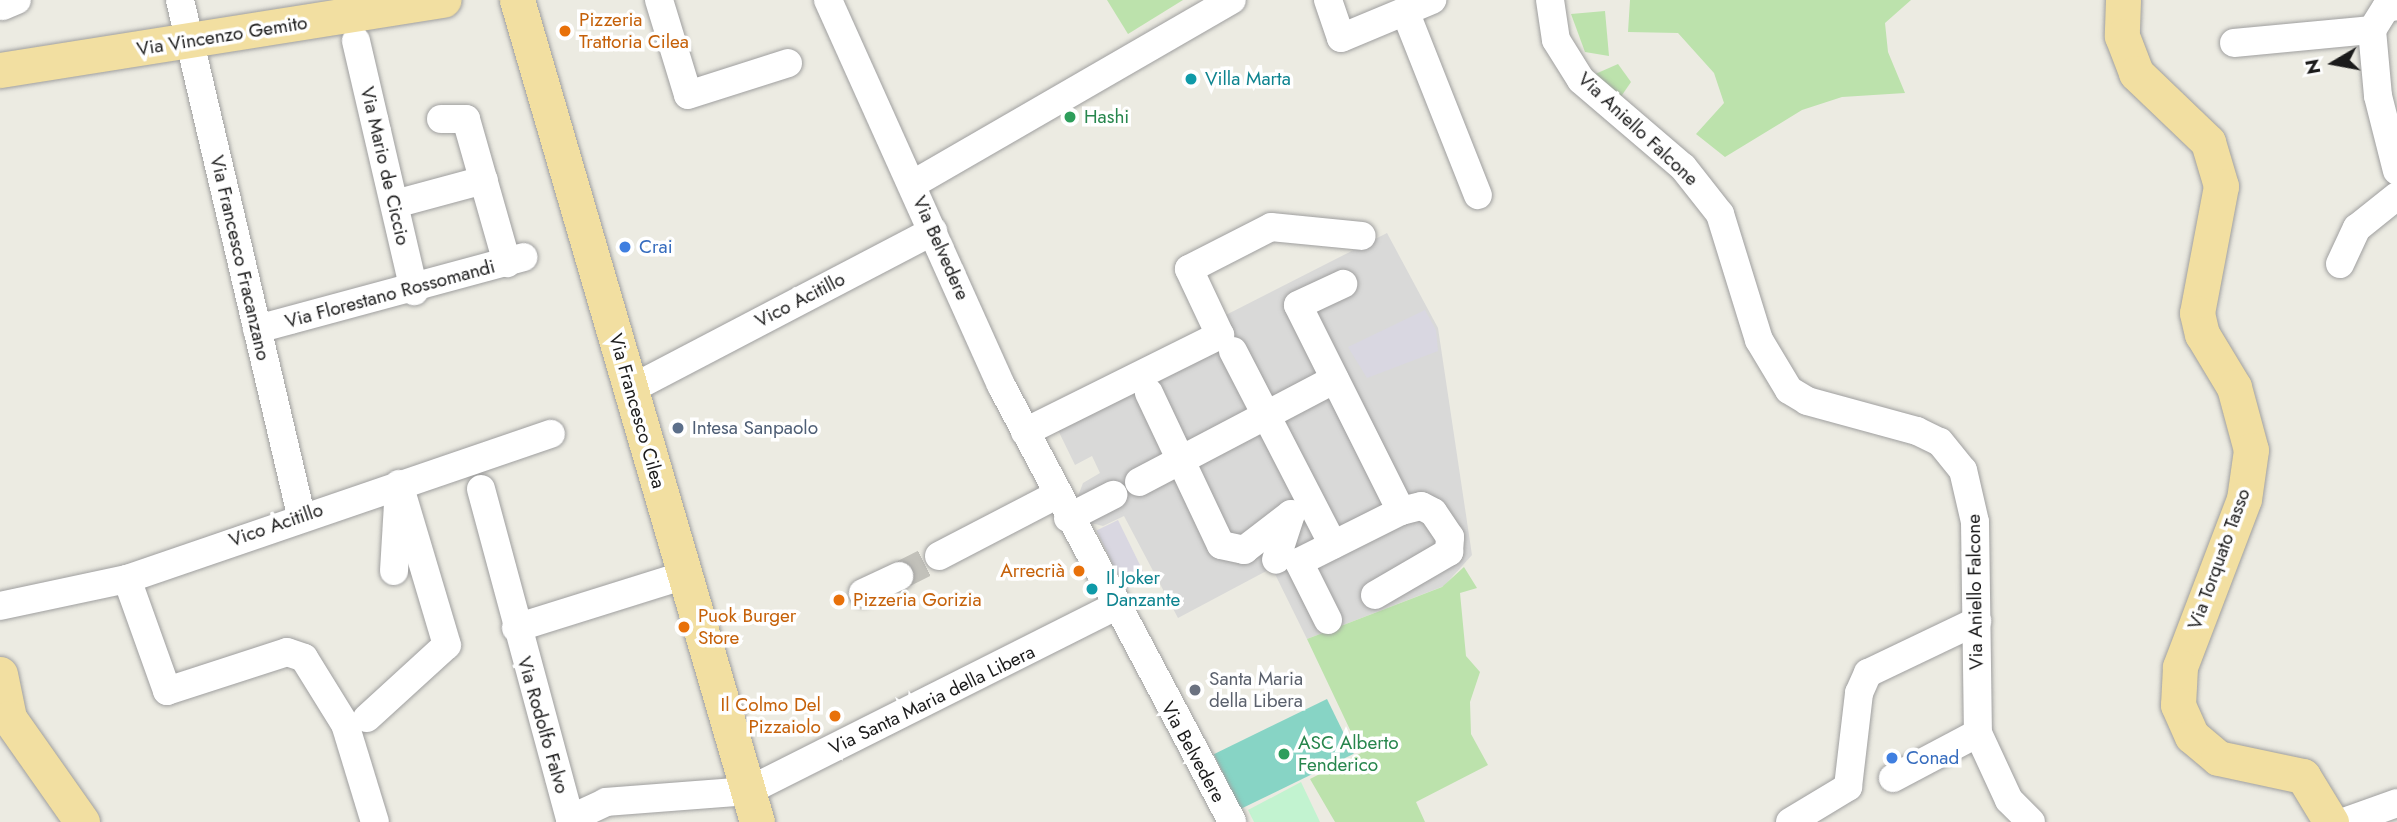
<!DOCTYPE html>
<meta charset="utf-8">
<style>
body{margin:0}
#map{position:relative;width:2397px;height:822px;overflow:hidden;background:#ecebe2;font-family:Jost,sans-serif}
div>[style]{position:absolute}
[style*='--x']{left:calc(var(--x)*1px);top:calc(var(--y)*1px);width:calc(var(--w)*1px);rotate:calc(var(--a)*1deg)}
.residential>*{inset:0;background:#d9d9d8}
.grass>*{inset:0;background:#bce2ac}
.park>*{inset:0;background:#c2f3d0}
.pitch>*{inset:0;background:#87d4c5;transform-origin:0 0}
.plaza>*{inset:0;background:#d9d7e1;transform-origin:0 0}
.minor-tunnel>*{height:28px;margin-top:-14px;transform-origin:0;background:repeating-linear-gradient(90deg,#c2c1ba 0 28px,transparent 0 42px)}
.roads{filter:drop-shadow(0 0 2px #9f9f9f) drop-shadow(0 0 2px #9f9f9f)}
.minor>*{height:28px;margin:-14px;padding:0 14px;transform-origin:14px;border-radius:14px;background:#fff}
.major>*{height:35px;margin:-17.5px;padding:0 17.5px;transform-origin:17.5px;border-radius:17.5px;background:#f2dfa1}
.dots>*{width:19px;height:19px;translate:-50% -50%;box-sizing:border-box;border:4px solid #fff;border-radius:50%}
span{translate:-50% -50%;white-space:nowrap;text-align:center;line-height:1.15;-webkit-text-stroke:7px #fff;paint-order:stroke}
.food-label{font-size:19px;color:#c56008}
.left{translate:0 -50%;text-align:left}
.right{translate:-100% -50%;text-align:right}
.street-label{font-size:19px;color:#1b1b1b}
.culture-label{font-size:19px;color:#0d838f}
.leisure-label{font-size:19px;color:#27864d}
.shop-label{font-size:19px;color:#366cbe}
.service-label{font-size:19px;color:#4e5e75}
.worship-label{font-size:19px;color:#5b616d}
.north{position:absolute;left:2299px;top:28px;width:70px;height:70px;-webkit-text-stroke:5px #fff;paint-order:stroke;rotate:260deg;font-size:19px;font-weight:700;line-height:28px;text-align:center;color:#1b1b1b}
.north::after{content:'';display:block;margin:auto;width:24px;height:32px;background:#1b1b1b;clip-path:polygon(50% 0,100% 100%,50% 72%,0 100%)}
</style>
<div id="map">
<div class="residential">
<div style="clip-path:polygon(1387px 233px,1438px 328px,1472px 555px,1444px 586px,1307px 639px,1272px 568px,1178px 618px,1124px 516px,1103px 526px,1091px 523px,1078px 496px,1083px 483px,1100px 473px,1092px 456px,1075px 465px,1056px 426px,1218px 319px)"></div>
</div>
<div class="grass">
<div style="clip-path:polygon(1107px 0,1183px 0,1128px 34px)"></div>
<div style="clip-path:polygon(1630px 0,1911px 0,1885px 23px,1888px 52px,1905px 93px,1842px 97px,1802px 110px,1725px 157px,1696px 134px,1724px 103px,1714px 73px,1678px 33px,1628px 32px)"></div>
<div style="clip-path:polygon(1605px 11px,1609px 56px,1585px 52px,1571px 14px)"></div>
<div style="clip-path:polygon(1618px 64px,1631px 82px,1620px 98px,1593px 75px)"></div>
<div style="clip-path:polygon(1464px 567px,1477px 588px,1460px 593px,1466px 656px,1480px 672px,1470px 702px,1471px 734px,1488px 765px,1416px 802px,1425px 822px,1335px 822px,1310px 779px,1361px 753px,1307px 639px,1442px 587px)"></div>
</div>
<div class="park">
<div style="clip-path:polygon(1301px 782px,1320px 822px,1254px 822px,1248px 810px)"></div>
</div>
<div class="pitch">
<div style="left:1327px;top:699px;width:61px;height:126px;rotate:64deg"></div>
</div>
<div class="plaza">
<div style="clip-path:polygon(1425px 310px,1436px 330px,1438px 351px,1367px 378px,1348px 347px)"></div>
<div style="left:1118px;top:520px;width:66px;height:24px;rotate:64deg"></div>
</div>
<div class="minor-tunnel">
<div style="--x:899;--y:576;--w:45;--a:-26.6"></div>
</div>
<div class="roads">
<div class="minor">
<div style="--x:180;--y:0;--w:529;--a:76.78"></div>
<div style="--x:659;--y:0;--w:99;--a:73"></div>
<div style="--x:688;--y:95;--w:105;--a:-17.7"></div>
<div style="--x:828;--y:0;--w:422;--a:65.8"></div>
<div style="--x:1001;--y:385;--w:494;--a:62.1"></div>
<div style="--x:1328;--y:0;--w:40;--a:71.1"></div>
<div style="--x:1341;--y:38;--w:99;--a:-22.7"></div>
<div style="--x:1550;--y:0;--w:40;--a:81.5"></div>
<div style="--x:1556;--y:40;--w:47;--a:58"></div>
<div style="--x:1581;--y:80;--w:134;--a:40.5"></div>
<div style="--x:1683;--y:167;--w:60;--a:51.8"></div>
<div style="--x:1720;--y:214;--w:132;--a:72.8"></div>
<div style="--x:1759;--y:340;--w:58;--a:59"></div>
<div style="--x:1789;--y:390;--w:21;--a:31"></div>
<div style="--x:1807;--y:401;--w:114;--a:15.3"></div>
<div style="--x:1917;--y:431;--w:25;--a:26"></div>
<div style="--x:1940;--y:442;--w:36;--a:51"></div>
<div style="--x:1963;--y:470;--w:53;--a:77"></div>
<div style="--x:1975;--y:522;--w:211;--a:89.2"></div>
<div style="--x:1978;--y:733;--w:74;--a:65.2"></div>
<div style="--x:2009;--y:800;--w:31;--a:45"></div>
<div style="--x:3;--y:6;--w:15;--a:-23"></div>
<div style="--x:1405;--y:11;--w:198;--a:68.4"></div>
<div style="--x:2372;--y:30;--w:66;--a:84.8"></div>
<div style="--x:2378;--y:96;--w:77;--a:75.8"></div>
<div style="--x:356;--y:41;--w:257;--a:76.9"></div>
<div style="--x:2234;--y:43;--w:139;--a:-5.4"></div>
<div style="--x:2372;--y:30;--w:26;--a:-58"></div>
<div style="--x:2386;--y:8;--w:11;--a:-10"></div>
<div style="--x:441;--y:119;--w:25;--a:0"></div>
<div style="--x:466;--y:119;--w:150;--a:74.1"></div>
<div style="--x:913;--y:184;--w:368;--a:-30"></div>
<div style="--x:395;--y:204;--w:92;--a:-15.1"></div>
<div style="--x:2340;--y:264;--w:40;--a:-65"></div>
<div style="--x:2357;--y:228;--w:51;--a:-38.7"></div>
<div style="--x:257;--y:329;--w:276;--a:-15.1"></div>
<div style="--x:1233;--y:351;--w:218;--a:62.7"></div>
<div style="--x:631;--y:389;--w:341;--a:-27.6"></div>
<div style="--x:1149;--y:393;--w:168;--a:64.7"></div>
<div style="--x:1221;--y:545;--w:24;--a:12"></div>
<div style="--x:1244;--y:550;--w:59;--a:-37.5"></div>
<div style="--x:1291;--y:514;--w:48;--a:108.1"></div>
<div style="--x:1025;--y:432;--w:218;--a:-26.4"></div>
<div style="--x:1220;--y:335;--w:73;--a:-115.2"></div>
<div style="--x:1189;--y:269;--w:92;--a:-27.1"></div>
<div style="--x:1271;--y:227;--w:91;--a:5.6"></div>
<div style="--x:1139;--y:482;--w:221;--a:-27.7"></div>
<div style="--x:481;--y:489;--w:345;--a:74.9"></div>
<div style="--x:1068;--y:518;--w:51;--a:-27.1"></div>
<div style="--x:939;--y:556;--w:132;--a:-27.5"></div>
<div style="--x:394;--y:571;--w:67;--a:-86.6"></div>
<div style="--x:127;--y:579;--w:119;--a:70.3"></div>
<div style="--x:167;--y:691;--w:126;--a:-18"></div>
<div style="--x:287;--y:652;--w:18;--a:19"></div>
<div style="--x:304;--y:658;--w:78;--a:58.2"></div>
<div style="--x:345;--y:724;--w:102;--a:73"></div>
<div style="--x:863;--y:593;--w:40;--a:-25"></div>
<div style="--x:1375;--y:595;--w:86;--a:-30.2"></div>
<div style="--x:1449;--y:552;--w:15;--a:-86"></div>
<div style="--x:1450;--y:537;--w:30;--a:-124"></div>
<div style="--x:1433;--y:512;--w:13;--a:-153"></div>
<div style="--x:1421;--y:506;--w:21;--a:166"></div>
<div style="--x:0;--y:606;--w:130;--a:-12"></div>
<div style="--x:127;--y:579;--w:448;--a:-18.9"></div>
<div style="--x:1328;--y:620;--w:65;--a:-116.6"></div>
<div style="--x:1299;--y:562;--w:114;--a:-26.6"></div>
<div style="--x:1401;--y:511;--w:230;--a:-116.6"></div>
<div style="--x:1298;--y:305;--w:50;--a:-25"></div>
<div style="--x:516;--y:628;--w:177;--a:-17.4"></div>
<div style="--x:367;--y:718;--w:108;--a:-42.4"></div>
<div style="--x:447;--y:645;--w:168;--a:-106.6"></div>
<div style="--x:1893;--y:778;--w:96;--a:-27.9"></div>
<div style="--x:570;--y:819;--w:40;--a:-25"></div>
<div style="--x:606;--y:802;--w:142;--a:-4.4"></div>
<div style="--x:748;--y:791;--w:410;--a:-26.7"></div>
<div style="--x:1790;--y:822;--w:68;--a:-31.1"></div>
<div style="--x:1848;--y:787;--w:95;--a:-83.3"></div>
<div style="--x:1859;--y:693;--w:22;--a:-66"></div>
<div style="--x:1868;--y:673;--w:121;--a:-25.5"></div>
<div style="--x:2344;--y:822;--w:56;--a:-19.7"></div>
</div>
<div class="major">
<div style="--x:517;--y:0;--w:856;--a:73.72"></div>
<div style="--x:2123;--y:0;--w:36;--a:92"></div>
<div style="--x:2122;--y:36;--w:40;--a:69"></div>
<div style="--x:2136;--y:73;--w:100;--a:43.8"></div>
<div style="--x:2208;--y:142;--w:46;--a:73.5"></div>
<div style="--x:2221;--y:186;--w:129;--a:100.7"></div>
<div style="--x:2197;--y:313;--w:22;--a:77"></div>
<div style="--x:2202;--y:334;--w:62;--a:58.9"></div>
<div style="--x:2234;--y:387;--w:65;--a:74.9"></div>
<div style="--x:2251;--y:450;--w:49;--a:98.1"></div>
<div style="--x:2244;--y:499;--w:180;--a:110.9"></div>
<div style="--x:2180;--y:667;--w:38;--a:93"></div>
<div style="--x:2178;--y:705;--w:34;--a:66"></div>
<div style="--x:2192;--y:736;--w:34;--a:40"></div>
<div style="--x:2218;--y:758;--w:87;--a:12"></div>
<div style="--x:2303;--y:776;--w:54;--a:58.7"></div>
<div style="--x:0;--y:70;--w:449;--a:-9"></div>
<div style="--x:0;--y:674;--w:45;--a:78.4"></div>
<div style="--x:9;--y:718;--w:127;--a:54.9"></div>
</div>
</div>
<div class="dots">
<div style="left:565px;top:31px;background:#e8710a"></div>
<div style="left:1191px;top:79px;background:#0f9aa8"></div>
<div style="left:1070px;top:117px;background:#2e9e5b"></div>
<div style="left:625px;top:247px;background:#3f7fe0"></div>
<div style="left:678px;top:428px;background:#5c6f8a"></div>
<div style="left:1079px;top:571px;background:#e8710a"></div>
<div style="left:1092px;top:589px;background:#0f9aa8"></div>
<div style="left:839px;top:600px;background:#e8710a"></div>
<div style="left:684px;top:627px;background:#e8710a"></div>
<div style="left:1195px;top:690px;background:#6b7280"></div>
<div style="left:835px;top:716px;background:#e8710a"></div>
<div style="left:1284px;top:754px;background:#2e9e5b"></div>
<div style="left:1892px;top:758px;background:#3f7fe0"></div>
</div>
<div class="food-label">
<span class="left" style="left:579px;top:31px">Pizzeria<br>Trattoria Cilea</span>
<span class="right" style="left:1065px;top:571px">Arrecrià</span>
<span class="left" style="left:853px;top:600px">Pizzeria Gorizia</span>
<span class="left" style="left:698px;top:627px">Puok Burger<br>Store</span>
<span class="right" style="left:821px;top:716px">Il Colmo Del<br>Pizzaiolo</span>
</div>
<div class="street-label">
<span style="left:222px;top:36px;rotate:-9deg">Via Vincenzo Gemito</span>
<span style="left:1638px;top:129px;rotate:43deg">Via Aniello Falcone</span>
<span style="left:385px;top:166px;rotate:77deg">Via Mario de Ciccio</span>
<span style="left:941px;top:248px;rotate:66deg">Via Belvedere</span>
<span style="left:240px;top:258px;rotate:77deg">Via Francesco Fracanzano</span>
<span style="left:390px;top:294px;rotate:-15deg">Via Florestano Rossomandi</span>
<span style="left:800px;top:300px;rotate:-27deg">Vico Acitillo</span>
<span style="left:637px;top:411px;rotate:74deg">Via Francesco Cilea</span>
<span style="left:276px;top:525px;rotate:-19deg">Vico Acitillo</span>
<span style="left:2219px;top:559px;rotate:-70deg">Via Torquato Tasso</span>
<span style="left:1975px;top:592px;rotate:-91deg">Via Aniello Falcone</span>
<span style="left:932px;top:700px;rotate:-26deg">Via Santa Maria della Libera</span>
<span style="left:543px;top:725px;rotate:74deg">Via Rodolfo Falvo</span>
<span style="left:1193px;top:752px;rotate:61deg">Via Belvedere</span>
</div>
<div class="culture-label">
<span class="left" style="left:1205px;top:79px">Villa Marta</span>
<span class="left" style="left:1106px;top:589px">Il Joker<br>Danzante</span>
</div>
<div class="leisure-label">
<span class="left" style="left:1084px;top:117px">Hashi</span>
<span class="left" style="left:1298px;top:754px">ASC Alberto<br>Fenderico</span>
</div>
<div class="shop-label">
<span class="left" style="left:639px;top:247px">Crai</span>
<span class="left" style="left:1906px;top:758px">Conad</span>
</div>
<div class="service-label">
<span class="left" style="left:692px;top:428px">Intesa Sanpaolo</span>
</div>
<div class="worship-label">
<span class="left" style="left:1209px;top:690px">Santa Maria<br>della Libera</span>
</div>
<div class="north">N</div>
</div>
